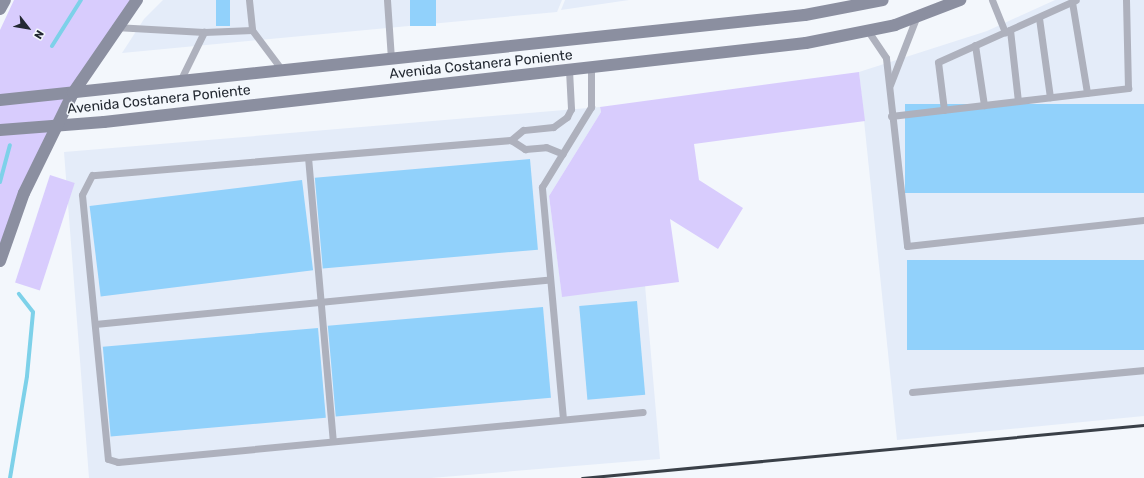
<!DOCTYPE html>
<style>
body{margin:0}
#map{position:relative;width:1144px;height:478px;overflow:hidden;background:#f3f7fc;font-family:Rubik,sans-serif}
div>[style]{position:absolute}
[style*='--x']{left:calc(var(--x)*1px);top:calc(var(--y)*1px);width:calc(var(--w)*1px);rotate:calc(var(--a)*1deg)}
.built>*{inset:0;background:#e4ecf9}
.green>*{inset:0;background:#d8ccfd;transform-origin:0 0}
.stream>*{height:4px;margin:-2px;padding:0 2px;transform-origin:2px;border-radius:2px;background:#7dd1e9}
.building>*{inset:0;background:#91d1fb;transform-origin:0 0}
.lane>*{height:7px;margin:-3.5px;padding:0 3.5px;transform-origin:3.5px;border-radius:3.5px;background:#aeb1bd}
.secondary>*{height:12px;margin:-6px;padding:0 6px;transform-origin:6px;border-radius:6px;background:#8b8fa0}
.rail>*{height:3px;margin:-1.5px;padding:0 1.5px;transform-origin:1.5px;border-radius:1.5px;background:#3a4048}
span{translate:-50% -50%;white-space:nowrap;text-align:center;line-height:1.15;-webkit-text-stroke:3px #f3f7fc;paint-order:stroke}
.street-label{font-size:14px;color:#232932}
.north{position:absolute;left:8px;top:8px;width:40px;height:40px;-webkit-text-stroke:3px #f3f7fc;paint-order:stroke;rotate:121deg;font-size:11px;font-weight:700;line-height:16px;text-align:center;color:#232932}
.north::after{content:'';display:block;margin:auto;width:14px;height:18px;background:#232932;clip-path:polygon(50% 0,100% 100%,50% 72%,0 100%)}
</style>
<div id="map">
<div class="built">
<div style="clip-path:polygon(163px 0,562px 0,557px 12px,122px 53px,144px 19px)"></div>
<div style="clip-path:polygon(565px 0,629px 0,561px 10px)"></div>
<div style="clip-path:polygon(1055px 0,1144px 0,1144px 416px,897px 440px,859px 72px,987px 31px)"></div>
<div style="clip-path:polygon(600px 107px,601px 112px,549px 196px,562px 296px,645px 285px,660px 459px,431px 478px,89px 478px,64px 152px)"></div>
</div>
<div class="green">
<div style="clip-path:polygon(14px 0,138px 0,82px 74px,0 253px,0 30px)"></div>
<div style="clip-path:polygon(859px 72px,865px 121px,694px 144px,699px 180px,743px 208px,718px 249px,670px 219px,679px 282px,562px 297px,549px 196px,601px 112px,600px 107px)"></div>
<div style="left:50px;top:175px;width:26px;height:113px;rotate:18deg"></div>
</div>
<div class="stream">
<div style="--x:52;--y:46;--w:54;--a:-57.8"></div>
<div style="--x:0;--y:182;--w:38;--a:-75"></div>
<div style="--x:10;--y:478;--w:103;--a:-80.5"></div>
<div style="--x:27;--y:376;--w:64;--a:-84.6"></div>
<div style="--x:33;--y:312;--w:23;--a:-128"></div>
</div>
<div class="building">
<div style="left:216px;top:0;width:14px;height:26px"></div>
<div style="left:410px;top:0;width:26px;height:26px"></div>
<div style="left:1144px;top:104px;width:89px;height:239px;rotate:90deg"></div>
<div style="left:530px;top:159px;width:91px;height:216px;rotate:85deg"></div>
<div style="left:302px;top:180px;width:91px;height:214px;rotate:83deg"></div>
<div style="left:1144px;top:260px;width:90px;height:237px;rotate:90deg"></div>
<div style="left:637px;top:301px;width:94px;height:58px;rotate:85deg"></div>
<div style="left:543px;top:307px;width:91px;height:216px;rotate:85deg"></div>
<div style="left:318px;top:328px;width:90px;height:216px;rotate:85deg"></div>
</div>
<div class="lane">
<div style="--x:249;--y:0;--w:30;--a:84"></div>
<div style="--x:252;--y:30;--w:50;--a:53.1"></div>
<div style="--x:387;--y:0;--w:59;--a:86.1"></div>
<div style="--x:992;--y:0;--w:35;--a:68"></div>
<div style="--x:1072;--y:2;--w:92;--a:80.6"></div>
<div style="--x:1039;--y:18;--w:80;--a:82.1"></div>
<div style="--x:115;--y:27;--w:89;--a:3.2"></div>
<div style="--x:204;--y:32;--w:48;--a:-2.4"></div>
<div style="--x:1010;--y:30;--w:71;--a:83.6"></div>
<div style="--x:868;--y:31;--w:32;--a:56"></div>
<div style="--x:886;--y:58;--w:189;--a:83.6"></div>
<div style="--x:907;--y:246;--w:238;--a:-6.3"></div>
<div style="--x:975;--y:45;--w:61;--a:81.5"></div>
<div style="--x:569;--y:70;--w:39;--a:87"></div>
<div style="--x:571;--y:109;--w:9;--a:117"></div>
<div style="--x:567;--y:117;--w:17;--a:144"></div>
<div style="--x:553;--y:127;--w:30;--a:174"></div>
<div style="--x:523;--y:130;--w:16;--a:140"></div>
<div style="--x:511;--y:140;--w:420;--a:175.2"></div>
<div style="--x:92;--y:175;--w:22;--a:117"></div>
<div style="--x:82;--y:195;--w:265;--a:84.4"></div>
<div style="--x:108;--y:459;--w:10;--a:17"></div>
<div style="--x:118;--y:462;--w:527;--a:-5.44"></div>
<div style="--x:180;--y:81;--w:55;--a:-63.9"></div>
<div style="--x:890;--y:85;--w:72;--a:-68.8"></div>
<div style="--x:944;--y:110;--w:48;--a:-97.1"></div>
<div style="--x:938;--y:62;--w:151;--a:-24.2"></div>
<div style="--x:891;--y:116;--w:239;--a:-6.7"></div>
<div style="--x:1128;--y:88;--w:88;--a:-91.3"></div>
<div style="--x:511;--y:140;--w:17;--a:33"></div>
<div style="--x:525;--y:149;--w:21;--a:-5"></div>
<div style="--x:546;--y:147;--w:18;--a:22"></div>
<div style="--x:308;--y:157;--w:285;--a:85"></div>
<div style="--x:95;--y:324;--w:457;--a:-5.6"></div>
<div style="--x:912;--y:392;--w:233;--a:-5.4"></div>
<div style="--x:563;--y:419;--w:233;--a:-95.2"></div>
<div style="--x:542;--y:187;--w:94;--a:-58.5"></div>
<div style="--x:591;--y:107;--w:40;--a:-90"></div>
</div>
<div class="secondary">
<div style="--x:0;--y:9;--w:10;--a:-61"></div>
<div style="--x:0;--y:100;--w:809;--a:-6.03"></div>
<div style="--x:805;--y:15;--w:79;--a:-10.9"></div>
<div style="--x:0;--y:130;--w:104;--a:-4.4"></div>
<div style="--x:104;--y:122;--w:706;--a:-6.42"></div>
<div style="--x:806;--y:43;--w:91;--a:-11.4"></div>
<div style="--x:895;--y:25;--w:70;--a:-21"></div>
<div style="--x:0;--y:261;--w:72;--a:-70.6"></div>
<div style="--x:24;--y:193;--w:111;--a:-63.9"></div>
<div style="--x:73;--y:93;--w:113;--a:-55.5"></div>
</div>
<div class="rail">
<div style="--x:582;--y:478;--w:564;--a:-5.39"></div>
</div>
<div class="street-label">
<span style="left:481px;top:65px;rotate:-6deg">Avenida Costanera Poniente</span>
<span style="left:159px;top:100px;rotate:-6deg">Avenida Costanera Poniente</span>
</div>
<div class="north">N</div>
</div>
